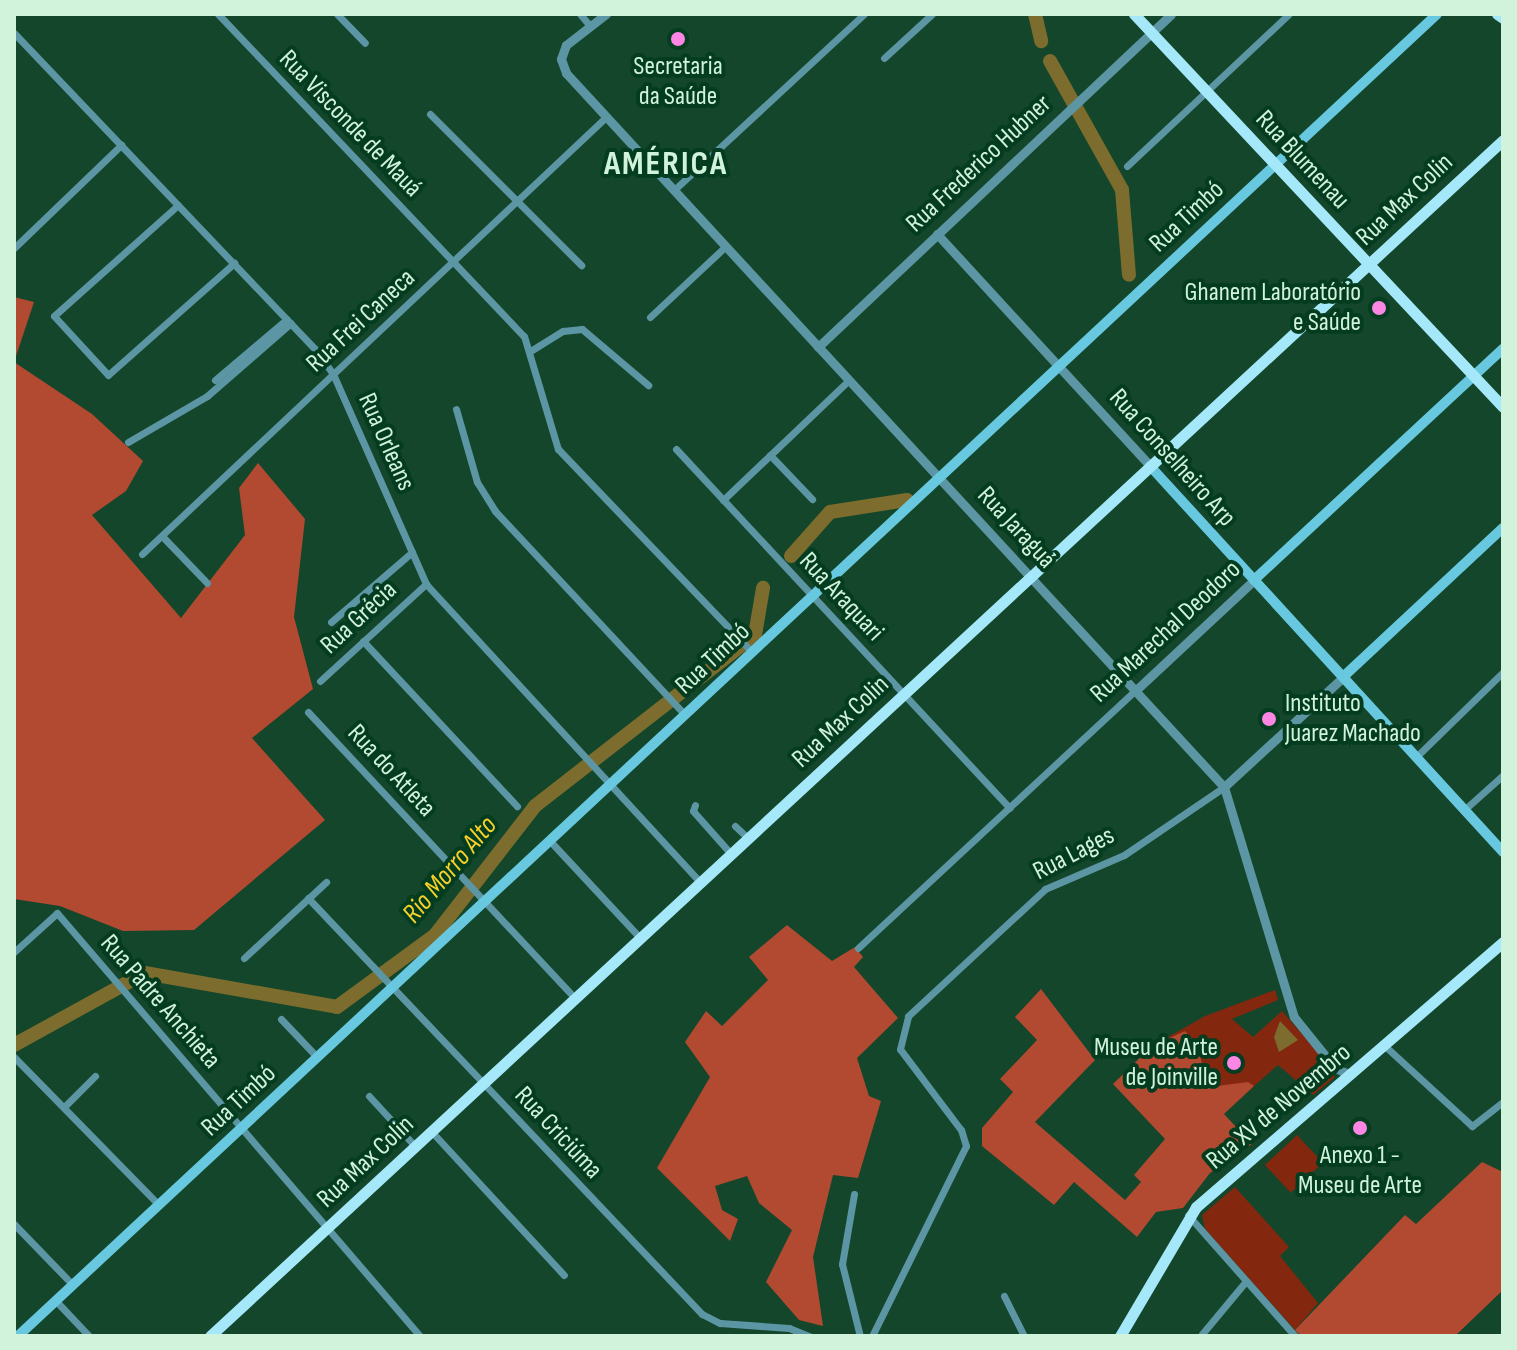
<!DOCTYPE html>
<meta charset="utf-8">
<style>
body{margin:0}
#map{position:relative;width:1517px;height:1350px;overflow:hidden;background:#13462a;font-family:"Sofia Sans Condensed",sans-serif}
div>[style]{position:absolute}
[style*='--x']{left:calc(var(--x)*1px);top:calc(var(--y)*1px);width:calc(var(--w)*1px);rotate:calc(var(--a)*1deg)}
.green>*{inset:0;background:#84270f;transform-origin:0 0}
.forest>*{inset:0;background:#b24a31}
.water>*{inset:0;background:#7c6c2d}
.river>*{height:14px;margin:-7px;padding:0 7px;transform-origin:7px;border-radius:7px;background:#7c6c2d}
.minor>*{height:7px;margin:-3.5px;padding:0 3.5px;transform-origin:3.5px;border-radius:3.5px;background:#5c96a4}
.tertiary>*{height:9px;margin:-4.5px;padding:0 4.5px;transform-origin:4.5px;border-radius:4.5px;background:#5c96a4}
.secondary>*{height:10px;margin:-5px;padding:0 5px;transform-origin:5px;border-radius:5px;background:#68c8df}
.primary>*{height:11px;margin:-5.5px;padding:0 5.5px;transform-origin:5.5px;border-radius:5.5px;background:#a4e8f9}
.dots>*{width:22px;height:22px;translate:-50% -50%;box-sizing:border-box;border:4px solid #043c20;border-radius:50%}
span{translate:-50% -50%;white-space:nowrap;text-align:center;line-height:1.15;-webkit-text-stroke:8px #043c20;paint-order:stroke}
.poi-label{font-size:26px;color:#d1f2db}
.right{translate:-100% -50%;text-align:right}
.left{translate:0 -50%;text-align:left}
.street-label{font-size:26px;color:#d1f2db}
.water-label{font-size:28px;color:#f7d127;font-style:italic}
.district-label{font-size:34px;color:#d1f2db;font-weight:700;letter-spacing:2px}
.frame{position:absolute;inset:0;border:16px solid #d1f2db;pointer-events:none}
</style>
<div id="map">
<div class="green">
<div style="clip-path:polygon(1275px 990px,1278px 1000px,1232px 1019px,1253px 1037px,1282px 1011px,1334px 1071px,1334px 1078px,1313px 1095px,1278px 1065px,1234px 1104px,1168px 1037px,1205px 1016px)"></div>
<div style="left:1297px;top:1135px;width:38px;height:44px;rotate:47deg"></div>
<div style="clip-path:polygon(1235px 1187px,1289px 1247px,1280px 1256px,1318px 1303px,1295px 1330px,1205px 1229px,1202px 1215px)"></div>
</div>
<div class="forest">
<div style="clip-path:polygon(14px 297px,34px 302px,14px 362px,92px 414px,143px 461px,126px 491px,92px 515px,181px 618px,245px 535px,239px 488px,258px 463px,305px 519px,294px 617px,313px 689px,252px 738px,325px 820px,194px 930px,123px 931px,60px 906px,14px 899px)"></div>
<div style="clip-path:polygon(787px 925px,832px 961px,855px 947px,863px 957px,854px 967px,898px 1018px,857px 1058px,869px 1096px,881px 1101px,858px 1178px,833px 1175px,813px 1257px,823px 1326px,799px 1320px,766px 1282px,792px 1230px,759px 1203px,747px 1176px,715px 1186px,722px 1210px,738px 1219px,730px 1241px,657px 1168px,710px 1077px,685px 1042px,706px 1011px,722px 1026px,768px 980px,749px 957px)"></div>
<div style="clip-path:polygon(1041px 989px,1095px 1060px,1035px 1122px,1125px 1200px,1141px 1182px,1134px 1175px,1165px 1139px,1113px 1084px,1152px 1046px,1185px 1031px,1197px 1044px,1205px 1075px,1217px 1086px,1248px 1082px,1254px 1086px,1224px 1114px,1252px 1144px,1210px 1173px,1183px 1208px,1156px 1212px,1137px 1237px,1074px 1182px,1054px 1205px,982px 1146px,982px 1128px,1013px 1092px,1000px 1079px,1037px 1040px,1015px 1017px)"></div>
<div style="clip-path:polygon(1482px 1162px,1503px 1172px,1503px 1290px,1455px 1336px,1301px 1336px,1295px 1330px,1405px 1215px,1416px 1224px)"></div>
</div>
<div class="water">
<div style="clip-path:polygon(1280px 1021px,1298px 1040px,1279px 1052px,1274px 1037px)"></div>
</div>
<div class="river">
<div style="--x:1035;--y:14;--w:28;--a:77"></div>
<div style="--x:1050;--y:61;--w:148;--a:60.8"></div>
<div style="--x:1122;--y:190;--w:85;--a:85.3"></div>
<div style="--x:791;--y:556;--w:59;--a:-48.4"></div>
<div style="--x:830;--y:512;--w:78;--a:-8.9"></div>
<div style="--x:14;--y:1045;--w:149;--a:-28.8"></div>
<div style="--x:145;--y:973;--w:195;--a:10"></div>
<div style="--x:337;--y:1007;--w:122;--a:-36.3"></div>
<div style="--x:435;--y:935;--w:163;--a:-52.2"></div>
<div style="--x:535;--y:806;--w:279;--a:-37.9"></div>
<div style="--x:755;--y:635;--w:48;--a:-80.3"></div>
</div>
<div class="minor">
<div style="--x:218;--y:14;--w:444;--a:46.5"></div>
<div style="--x:524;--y:336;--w:118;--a:73.3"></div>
<div style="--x:558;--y:449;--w:281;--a:46.3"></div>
<div style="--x:337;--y:14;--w:40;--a:46"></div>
<div style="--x:580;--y:14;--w:16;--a:50"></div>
<div style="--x:14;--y:33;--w:436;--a:46.4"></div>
<div style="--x:315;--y:349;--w:31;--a:54"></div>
<div style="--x:333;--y:374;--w:230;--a:66.1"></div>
<div style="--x:426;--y:584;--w:405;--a:47.4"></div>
<div style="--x:884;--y:58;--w:65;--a:-42.5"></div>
<div style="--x:430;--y:114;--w:214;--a:45"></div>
<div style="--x:1127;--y:166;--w:222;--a:-43.2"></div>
<div style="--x:674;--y:190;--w:259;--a:-42.8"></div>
<div style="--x:178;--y:205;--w:166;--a:138.2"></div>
<div style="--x:54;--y:316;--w:80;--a:47.5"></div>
<div style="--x:108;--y:375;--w:169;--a:-41.6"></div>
<div style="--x:14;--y:248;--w:149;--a:-43.9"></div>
<div style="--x:650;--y:317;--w:104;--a:-43.1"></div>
<div style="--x:532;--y:350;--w:36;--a:-32"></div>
<div style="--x:563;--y:331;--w:19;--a:-6"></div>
<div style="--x:582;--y:329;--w:87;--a:40.3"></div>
<div style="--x:215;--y:380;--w:94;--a:-40.3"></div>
<div style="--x:456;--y:409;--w:76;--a:74"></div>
<div style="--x:477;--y:482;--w:34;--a:58"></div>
<div style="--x:495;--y:511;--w:279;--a:47"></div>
<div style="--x:128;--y:442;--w:91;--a:-30.2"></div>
<div style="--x:207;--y:396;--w:111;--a:-41"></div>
<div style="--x:676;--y:449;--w:490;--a:47.1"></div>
<div style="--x:770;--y:455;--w:61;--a:46.3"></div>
<div style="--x:723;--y:500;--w:174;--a:-43.6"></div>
<div style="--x:162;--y:536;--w:65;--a:46.2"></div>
<div style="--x:142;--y:554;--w:637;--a:-43.28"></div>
<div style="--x:331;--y:622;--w:107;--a:-40.8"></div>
<div style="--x:363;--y:641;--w:226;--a:47"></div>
<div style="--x:320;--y:681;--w:144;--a:-42.5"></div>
<div style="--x:308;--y:712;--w:391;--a:47"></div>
<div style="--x:1416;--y:757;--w:122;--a:-44.3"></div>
<div style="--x:695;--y:805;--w:6;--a:108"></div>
<div style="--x:693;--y:811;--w:57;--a:48.5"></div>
<div style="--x:1464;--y:810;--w:52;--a:-41.9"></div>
<div style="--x:735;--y:826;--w:18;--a:43"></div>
<div style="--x:550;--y:841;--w:132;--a:47.1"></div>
<div style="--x:308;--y:898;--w:573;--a:46.56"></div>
<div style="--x:702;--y:1314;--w:20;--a:27"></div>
<div style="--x:720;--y:1323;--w:69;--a:4.1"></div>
<div style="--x:789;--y:1328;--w:22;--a:22"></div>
<div style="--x:858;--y:948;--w:378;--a:-42.9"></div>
<div style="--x:14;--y:952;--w:58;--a:-42.2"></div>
<div style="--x:57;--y:913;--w:557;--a:49.37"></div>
<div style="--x:244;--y:958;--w:112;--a:-42.8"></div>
<div style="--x:281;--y:1019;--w:52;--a:46.5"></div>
<div style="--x:1386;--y:1047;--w:117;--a:42.6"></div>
<div style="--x:1472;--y:1126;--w:39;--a:-38"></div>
<div style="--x:14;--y:1057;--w:207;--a:45.6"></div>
<div style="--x:369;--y:1096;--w:68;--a:47.4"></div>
<div style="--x:64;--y:1107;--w:44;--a:-45"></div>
<div style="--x:431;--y:1131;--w:196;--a:47.3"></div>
<div style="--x:854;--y:1194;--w:71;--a:99.7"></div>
<div style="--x:842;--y:1264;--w:74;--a:76"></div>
<div style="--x:1188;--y:1215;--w:162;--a:48.5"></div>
<div style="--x:14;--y:1224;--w:85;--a:46"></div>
<div style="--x:1004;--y:1296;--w:45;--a:63.4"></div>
<div style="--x:56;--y:1301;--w:48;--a:46.7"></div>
<div style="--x:1202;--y:1334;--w:69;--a:-50.3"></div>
<div style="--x:872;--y:1336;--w:212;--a:-63.7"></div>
<div style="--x:966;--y:1146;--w:17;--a:-107"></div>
<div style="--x:961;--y:1130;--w:101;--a:-127"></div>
<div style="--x:900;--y:1049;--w:34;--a:-76"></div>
<div style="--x:908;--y:1016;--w:187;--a:-42.8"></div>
<div style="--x:1045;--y:889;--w:86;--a:-23.3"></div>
<div style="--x:1124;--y:855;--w:121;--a:-34.2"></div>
</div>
<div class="tertiary">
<div style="--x:606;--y:14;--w:51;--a:142.2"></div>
<div style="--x:566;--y:45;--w:15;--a:110"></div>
<div style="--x:561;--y:59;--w:15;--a:70"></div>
<div style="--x:566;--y:73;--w:971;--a:47.34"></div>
<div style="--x:1224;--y:787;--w:240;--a:73.1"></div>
<div style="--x:1294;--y:1017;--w:65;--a:51.2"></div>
<div style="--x:1335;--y:1068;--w:17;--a:24"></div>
<div style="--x:937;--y:234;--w:315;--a:47.4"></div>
<div style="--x:818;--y:347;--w:485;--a:-43.3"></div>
<div style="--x:1135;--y:691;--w:163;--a:-43"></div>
<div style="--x:1224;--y:787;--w:162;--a:-42.7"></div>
</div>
<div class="secondary">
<div style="--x:1150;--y:466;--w:523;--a:47.56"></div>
<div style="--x:1254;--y:580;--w:340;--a:-42.9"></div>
<div style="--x:1343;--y:677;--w:219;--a:-43"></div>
<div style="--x:18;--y:1336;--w:1939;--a:-42.97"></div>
</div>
<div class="primary">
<div style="--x:1134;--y:14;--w:539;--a:46.8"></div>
<div style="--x:1497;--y:14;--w:7;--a:34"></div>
<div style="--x:210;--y:1336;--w:1761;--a:-42.77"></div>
<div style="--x:1120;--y:1336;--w:150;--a:-59.5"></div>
<div style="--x:1196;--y:1207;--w:406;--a:-40.8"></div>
</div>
<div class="dots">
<div style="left:678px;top:39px;background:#fc86e4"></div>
<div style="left:1379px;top:308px;background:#fc86e4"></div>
<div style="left:1269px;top:719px;background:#fc86e4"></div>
<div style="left:1234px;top:1063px;background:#fc86e4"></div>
<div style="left:1360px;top:1128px;background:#fc86e4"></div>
</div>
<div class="poi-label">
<span style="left:678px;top:82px">Secretaria<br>da Saúde</span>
<span class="right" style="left:1361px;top:308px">Ghanem Laboratório<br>e Saúde</span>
<span class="left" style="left:1285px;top:719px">Instituto<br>Juarez Machado</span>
<span class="right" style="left:1218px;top:1063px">Museu de Arte<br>de Joinville</span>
<span style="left:1360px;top:1171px">Anexo 1 -<br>Museu de Arte</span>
</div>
<div class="street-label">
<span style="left:350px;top:124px;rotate:46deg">Rua Visconde de Mauá</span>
<span style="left:1302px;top:160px;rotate:47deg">Rua Blumenau</span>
<span style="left:979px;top:164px;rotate:-43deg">Rua Frederico Hubner</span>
<span style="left:1405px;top:200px;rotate:-43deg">Rua Max Colin</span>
<span style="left:1187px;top:217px;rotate:-43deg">Rua Timbó</span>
<span style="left:361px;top:321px;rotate:-43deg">Rua Frei Caneca</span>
<span style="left:386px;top:442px;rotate:66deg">Rua Orleans</span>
<span style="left:1172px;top:458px;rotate:48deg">Rua Conselheiro Arp</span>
<span style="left:1016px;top:528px;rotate:47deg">Rua Jaraguá</span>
<span style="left:841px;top:597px;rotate:47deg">Rua Araquari</span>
<span style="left:359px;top:618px;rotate:-43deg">Rua Grécia</span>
<span style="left:1166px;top:632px;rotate:-43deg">Rua Marechal Deodoro</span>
<span style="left:713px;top:659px;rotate:-43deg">Rua Timbó</span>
<span style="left:841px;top:722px;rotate:-43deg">Rua Max Colin</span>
<span style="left:391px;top:771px;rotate:47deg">Rua do Atleta</span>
<span style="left:1074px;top:854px;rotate:-27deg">Rua Lages</span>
<span style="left:160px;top:1002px;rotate:49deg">Rua Padre Anchieta</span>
<span style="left:239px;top:1101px;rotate:-43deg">Rua Timbó</span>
<span style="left:1279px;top:1107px;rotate:-40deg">Rua XV de Novembro</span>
<span style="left:558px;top:1133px;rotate:47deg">Rua Criciúma</span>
<span style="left:366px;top:1162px;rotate:-43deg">Rua Max Colin</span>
</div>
<div class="water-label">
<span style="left:450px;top:870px;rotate:-50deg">Rio Morro Alto</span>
</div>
<div class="district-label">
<span style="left:666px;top:164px">AMÉRICA</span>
</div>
<div class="frame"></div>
</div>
